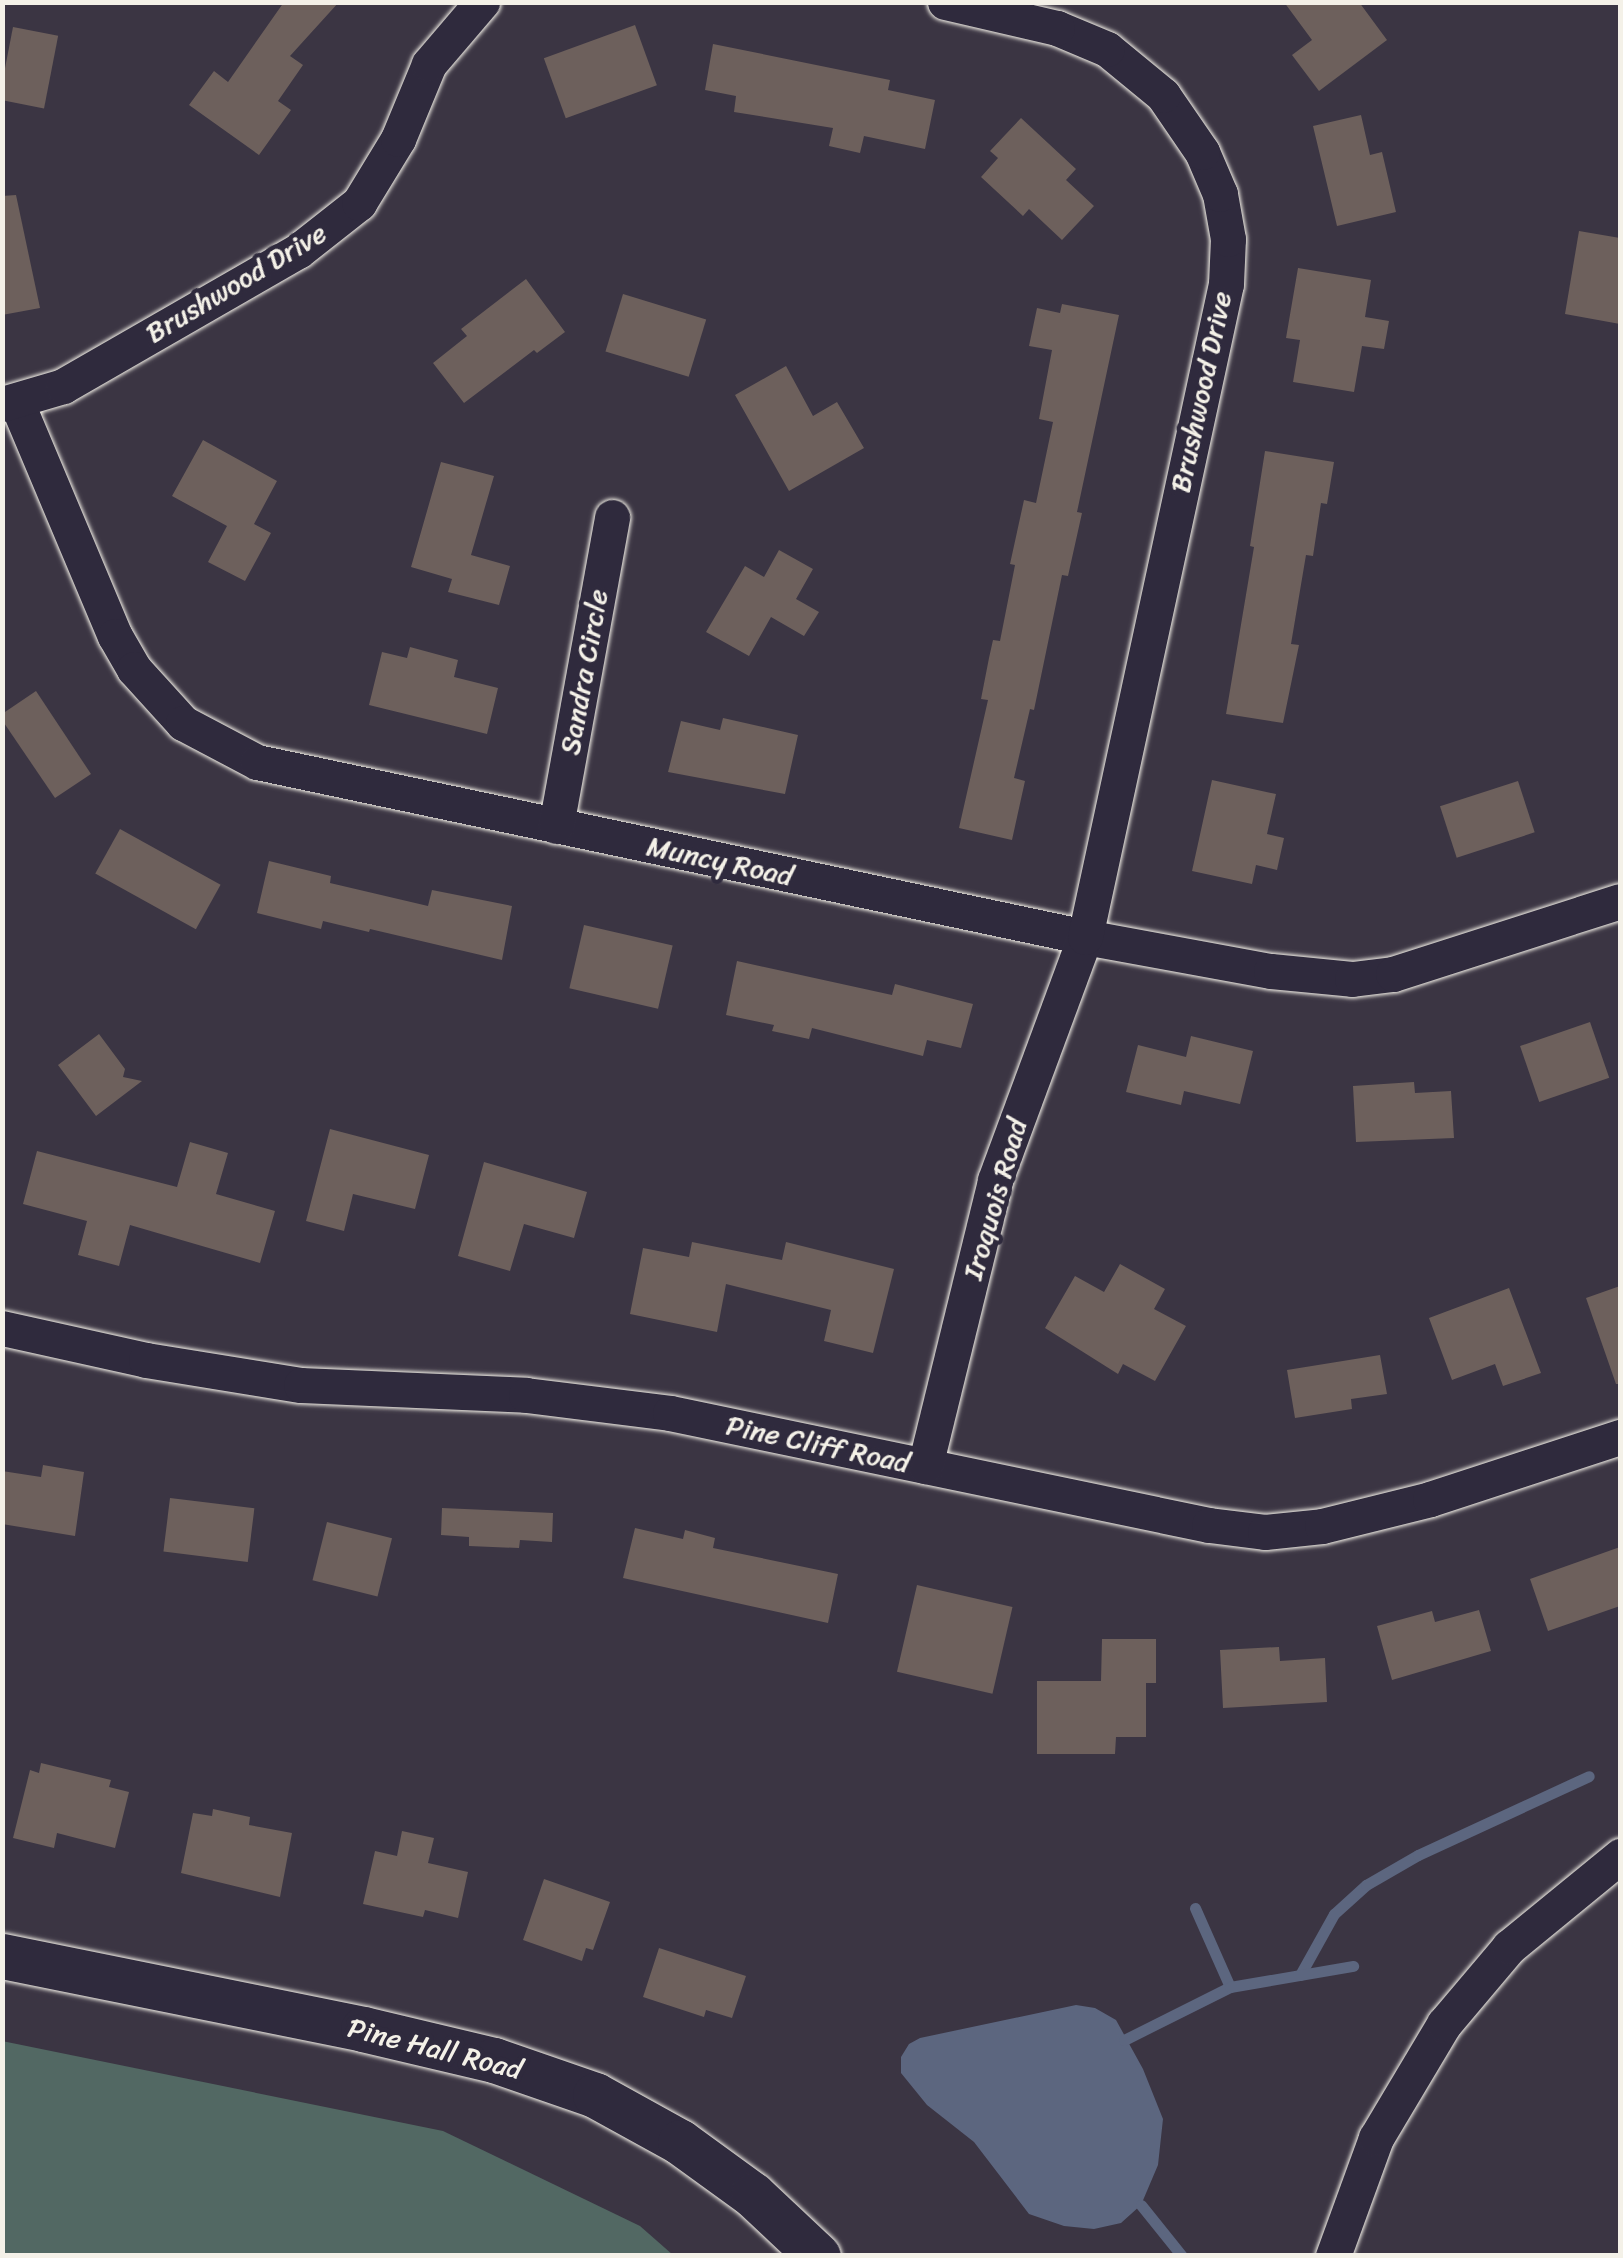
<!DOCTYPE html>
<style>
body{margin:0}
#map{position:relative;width:1623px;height:2258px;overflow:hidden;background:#3b3543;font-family:Sriracha,sans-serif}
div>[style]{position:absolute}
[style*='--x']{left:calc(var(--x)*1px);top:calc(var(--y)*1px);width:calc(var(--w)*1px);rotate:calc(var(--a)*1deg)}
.green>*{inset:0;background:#526863}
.water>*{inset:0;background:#5c667f}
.stream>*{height:11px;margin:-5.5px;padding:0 5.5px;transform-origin:5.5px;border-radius:5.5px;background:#5c667f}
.building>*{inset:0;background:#6d605c;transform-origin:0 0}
.roads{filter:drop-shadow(0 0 2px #f4f1e8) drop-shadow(0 0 2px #f4f1e8)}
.minor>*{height:35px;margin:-17.5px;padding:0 17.5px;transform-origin:17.5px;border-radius:17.5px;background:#2f2a3d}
.tertiary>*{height:45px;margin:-22.5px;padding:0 22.5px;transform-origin:22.5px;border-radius:22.5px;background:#2f2a3d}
span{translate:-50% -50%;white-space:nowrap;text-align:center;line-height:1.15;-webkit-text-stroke:9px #2f2a3d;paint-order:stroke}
.street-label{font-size:28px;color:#f4f1e8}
.frame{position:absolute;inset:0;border:5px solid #f4f1e8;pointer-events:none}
</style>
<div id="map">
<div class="green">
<div style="clip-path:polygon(2px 2041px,443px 2131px,640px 2226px,673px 2255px,3px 2255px)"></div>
</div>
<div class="water">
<div style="clip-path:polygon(1076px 2005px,1095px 2008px,1116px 2020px,1143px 2069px,1163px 2119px,1158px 2165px,1141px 2205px,1121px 2223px,1094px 2229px,1064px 2226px,1029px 2214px,974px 2142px,927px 2105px,901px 2073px,901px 2057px,909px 2044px,920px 2038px)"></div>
</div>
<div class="stream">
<div style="--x:1195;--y:1908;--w:86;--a:66.1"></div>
<div style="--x:1300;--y:1975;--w:70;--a:-60.9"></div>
<div style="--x:1334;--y:1914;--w:43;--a:-42.2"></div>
<div style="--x:1366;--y:1885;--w:60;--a:-30"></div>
<div style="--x:1418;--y:1855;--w:188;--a:-24.8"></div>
<div style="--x:1124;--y:2040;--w:119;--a:-26.6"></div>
<div style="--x:1230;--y:1987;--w:125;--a:-9.7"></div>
<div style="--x:1141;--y:2205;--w:65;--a:51.2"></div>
</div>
<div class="building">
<div style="clip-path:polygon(284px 2px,339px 2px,290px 56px,303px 65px,278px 101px,291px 110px,259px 155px,189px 105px,214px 71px,228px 82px)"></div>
<div style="clip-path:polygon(1284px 2px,1359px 2px,1387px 40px,1319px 91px,1292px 55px,1312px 40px)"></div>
<div style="left:635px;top:25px;width:64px;height:97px;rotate:70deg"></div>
<div style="left:13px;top:27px;width:46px;height:74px;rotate:11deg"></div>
<div style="clip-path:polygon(713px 44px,890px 80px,888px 90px,935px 100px,925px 149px,864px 136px,860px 153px,829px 146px,833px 128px,734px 112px,736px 96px,705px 90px)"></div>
<div style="clip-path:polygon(1361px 115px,1370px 155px,1382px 152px,1396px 212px,1337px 226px,1313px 126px)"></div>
<div style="clip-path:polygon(1021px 118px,1076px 169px,1066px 180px,1094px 206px,1062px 240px,1029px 209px,1023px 216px,981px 177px,998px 158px,990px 151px)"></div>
<div style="clip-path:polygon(16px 195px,40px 308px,2px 315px,2px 196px)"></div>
<div style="clip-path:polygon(1579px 231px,1620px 238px,1620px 324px,1565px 314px)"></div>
<div style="clip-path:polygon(1298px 268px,1371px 280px,1365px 317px,1389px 321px,1384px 349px,1362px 346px,1354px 392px,1293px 382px,1300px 340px,1286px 338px)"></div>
<div style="clip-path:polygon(526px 279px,565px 332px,537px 353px,534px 350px,464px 403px,433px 363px,467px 336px,461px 329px)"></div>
<div style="left:623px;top:294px;width:87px;height:60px;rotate:17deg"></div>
<div style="clip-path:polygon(1062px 304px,1119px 315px,1077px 512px,1082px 513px,1068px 576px,1062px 575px,1034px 710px,1030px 709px,1014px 778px,1025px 781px,1012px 840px,959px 828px,988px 700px,981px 699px,989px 658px,993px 640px,1000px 641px,1015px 565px,1010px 564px,1024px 500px,1036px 503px,1053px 422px,1039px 419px,1052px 350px,1029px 346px,1037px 308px,1060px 313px)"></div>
<div style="clip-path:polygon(786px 366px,813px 416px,837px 402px,864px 448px,789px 491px,735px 395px)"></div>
<div style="clip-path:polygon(203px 440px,277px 481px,254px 524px,271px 533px,245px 581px,208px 562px,227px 526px,172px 496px)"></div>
<div style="clip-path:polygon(1265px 451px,1334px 462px,1327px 504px,1321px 503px,1313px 556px,1306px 555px,1291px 644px,1299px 645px,1283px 723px,1226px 714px,1254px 547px,1250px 546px)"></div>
<div style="clip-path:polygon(441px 462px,494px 476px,471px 555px,510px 566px,499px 605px,448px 592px,452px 579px,411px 567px)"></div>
<div style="clip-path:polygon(779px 550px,813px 569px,796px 599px,819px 612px,804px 636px,771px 617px,749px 656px,706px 632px,745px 566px,764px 577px)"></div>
<div style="clip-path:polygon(410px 647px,458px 660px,454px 677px,498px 688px,487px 734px,369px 705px,382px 652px,407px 658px)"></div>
<div style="clip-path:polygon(36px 691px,91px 774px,55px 798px,2px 720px,2px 714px)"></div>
<div style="clip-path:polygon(723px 718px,798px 735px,785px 794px,668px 772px,681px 721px,720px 730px)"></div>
<div style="clip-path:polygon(1212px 780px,1276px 794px,1267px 834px,1284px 838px,1277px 870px,1256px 865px,1252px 884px,1192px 871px)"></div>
<div style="left:1518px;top:781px;width:54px;height:82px;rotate:72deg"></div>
<div style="left:120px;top:829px;width:115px;height:51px;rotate:29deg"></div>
<div style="clip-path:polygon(269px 861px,331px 876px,330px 883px,428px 906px,432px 890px,512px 906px,502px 960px,370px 929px,369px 932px,323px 921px,321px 929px,257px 913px)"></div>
<div style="left:584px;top:925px;width:91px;height:65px;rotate:13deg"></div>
<div style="clip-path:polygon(737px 961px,892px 995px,895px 984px,973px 1004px,961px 1048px,927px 1040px,923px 1056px,812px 1028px,809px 1039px,772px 1031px,774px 1025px,726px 1015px)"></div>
<div style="left:1590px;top:1022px;width:59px;height:74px;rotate:71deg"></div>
<div style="clip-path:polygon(99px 1034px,125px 1069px,123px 1077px,142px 1081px,96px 1116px,58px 1065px)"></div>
<div style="clip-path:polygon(1191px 1036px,1253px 1051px,1240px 1104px,1184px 1091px,1181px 1105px,1126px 1092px,1138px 1045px,1186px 1057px)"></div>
<div style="clip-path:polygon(1414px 1082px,1415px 1093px,1451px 1091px,1454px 1138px,1356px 1142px,1353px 1086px)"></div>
<div style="clip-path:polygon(330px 1129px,429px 1155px,415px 1209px,353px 1194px,344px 1231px,306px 1221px)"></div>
<div style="clip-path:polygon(190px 1142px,228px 1153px,216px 1194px,275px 1211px,260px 1263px,130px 1225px,119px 1266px,78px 1255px,87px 1221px,23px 1204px,37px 1151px,177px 1187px)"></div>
<div style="clip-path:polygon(484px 1162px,587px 1192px,574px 1238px,524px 1224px,510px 1271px,458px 1256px)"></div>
<div style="clip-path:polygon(692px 1242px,782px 1260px,786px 1242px,894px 1269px,873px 1353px,824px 1341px,831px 1310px,726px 1284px,717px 1332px,630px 1314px,643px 1248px,689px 1257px)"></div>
<div style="clip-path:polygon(1120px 1264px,1165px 1289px,1154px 1309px,1186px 1326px,1155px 1381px,1123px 1364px,1118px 1374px,1045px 1328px,1075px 1276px,1104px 1292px)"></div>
<div style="clip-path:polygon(1620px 1286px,1620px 1384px,1616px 1384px,1586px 1298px)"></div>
<div style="clip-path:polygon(1509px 1288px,1541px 1373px,1503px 1386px,1495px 1364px,1452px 1380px,1429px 1318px)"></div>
<div style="clip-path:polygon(1380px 1355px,1387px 1394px,1351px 1399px,1352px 1409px,1295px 1418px,1287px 1370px)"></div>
<div style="clip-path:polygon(43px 1465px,84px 1472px,75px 1536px,2px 1524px,2px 1471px,41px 1477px)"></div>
<div style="left:170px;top:1498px;width:85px;height:54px;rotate:7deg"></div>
<div style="clip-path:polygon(442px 1508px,553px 1513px,552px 1542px,520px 1540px,519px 1548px,469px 1546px,469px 1537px,441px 1535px)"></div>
<div style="left:327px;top:1522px;width:67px;height:60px;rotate:14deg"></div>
<div style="clip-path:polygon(635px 1528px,683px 1539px,685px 1530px,715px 1538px,713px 1548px,838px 1574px,828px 1623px,623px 1578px)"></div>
<div style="clip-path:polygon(1620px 1547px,1620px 1606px,1548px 1631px,1530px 1579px)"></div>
<div style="left:917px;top:1585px;width:98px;height:89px;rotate:13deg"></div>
<div style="clip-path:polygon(1479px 1610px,1491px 1651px,1392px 1680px,1377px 1626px,1432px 1611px,1435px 1622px)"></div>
<div style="clip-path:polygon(1102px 1639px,1156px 1639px,1156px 1683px,1146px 1683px,1146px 1737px,1116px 1737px,1115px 1754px,1037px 1754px,1037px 1681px,1101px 1681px)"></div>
<div style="clip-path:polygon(1279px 1647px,1280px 1661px,1325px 1658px,1327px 1702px,1223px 1708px,1220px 1650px)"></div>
<div style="clip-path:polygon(41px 1763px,111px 1780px,109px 1787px,129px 1792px,115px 1848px,57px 1833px,54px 1848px,13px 1838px,30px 1770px,39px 1773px)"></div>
<div style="clip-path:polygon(213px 1809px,250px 1817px,249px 1825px,292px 1833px,280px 1897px,181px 1873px,193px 1813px,212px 1816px)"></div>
<div style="clip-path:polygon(402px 1831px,434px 1838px,428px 1863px,468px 1872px,458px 1918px,425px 1910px,423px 1917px,363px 1904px,375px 1851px,397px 1856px)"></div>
<div style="clip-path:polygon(544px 1879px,610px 1902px,593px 1950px,586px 1948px,582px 1961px,523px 1940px)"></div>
<div style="clip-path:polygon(659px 1948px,746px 1976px,732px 2018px,706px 2010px,704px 2017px,643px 1997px)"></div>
</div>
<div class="roads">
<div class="minor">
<div style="--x:16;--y:401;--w:255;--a:67.2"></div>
<div style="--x:115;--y:636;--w:38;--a:60"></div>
<div style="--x:134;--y:669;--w:73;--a:47.8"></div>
<div style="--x:183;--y:723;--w:84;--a:27.8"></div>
<div style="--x:257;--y:762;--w:846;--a:11.93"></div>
<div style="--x:1085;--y:937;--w:189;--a:10.4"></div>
<div style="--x:1271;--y:971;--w:81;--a:5.6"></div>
<div style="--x:1352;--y:979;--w:41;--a:-7"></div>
<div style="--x:1393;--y:974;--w:238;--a:-17.8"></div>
<div style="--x:2;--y:404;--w:64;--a:-16.4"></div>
<div style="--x:63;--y:386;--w:271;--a:-29.9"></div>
<div style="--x:298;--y:251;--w:78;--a:-38.2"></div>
<div style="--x:359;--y:203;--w:75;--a:-58.6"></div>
<div style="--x:398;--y:139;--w:81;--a:-67.5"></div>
<div style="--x:429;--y:64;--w:82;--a:-49.5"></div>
<div style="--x:556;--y:826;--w:314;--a:-79.7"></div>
<div style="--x:2;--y:1328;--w:148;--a:12.5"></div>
<div style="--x:146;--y:1360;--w:157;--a:9.2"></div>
<div style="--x:301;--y:1385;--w:225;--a:2.5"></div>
<div style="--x:526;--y:1395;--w:145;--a:7.1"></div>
<div style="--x:670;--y:1413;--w:551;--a:11.74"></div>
<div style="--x:1209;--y:1525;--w:56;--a:7.1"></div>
<div style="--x:1265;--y:1532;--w:57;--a:-6"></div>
<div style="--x:1322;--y:1526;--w:111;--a:-14"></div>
<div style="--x:1430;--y:1499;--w:200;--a:-18.1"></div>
<div style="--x:925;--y:1466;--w:294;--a:-76.2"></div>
<div style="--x:995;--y:1180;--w:259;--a:-69.7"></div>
<div style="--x:1085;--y:937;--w:668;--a:-77.82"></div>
<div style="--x:1226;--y:284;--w:45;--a:-87.5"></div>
<div style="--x:1228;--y:239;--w:46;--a:-100.1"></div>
<div style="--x:1220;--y:194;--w:46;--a:-113.2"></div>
<div style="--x:1202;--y:152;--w:69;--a:-124.4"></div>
<div style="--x:1163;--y:95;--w:72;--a:-140.6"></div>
<div style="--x:1107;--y:49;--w:54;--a:-157.2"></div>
<div style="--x:1057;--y:28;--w:115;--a:-166.9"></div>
<div style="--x:1333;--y:2256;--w:126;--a:-70"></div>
<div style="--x:1376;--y:2138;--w:133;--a:-59.2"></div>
<div style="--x:1444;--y:2024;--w:101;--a:-49.8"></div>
<div style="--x:1509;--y:1947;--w:144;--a:-39.3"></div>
</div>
<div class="tertiary">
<div style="--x:2;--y:1956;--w:368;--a:11.4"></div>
<div style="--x:363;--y:2029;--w:135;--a:13.3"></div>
<div style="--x:494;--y:2060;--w:107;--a:19.1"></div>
<div style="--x:595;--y:2095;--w:97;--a:28.9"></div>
<div style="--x:680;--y:2142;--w:90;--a:36"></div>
<div style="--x:753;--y:2195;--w:89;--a:43.2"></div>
</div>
</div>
<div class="street-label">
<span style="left:236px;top:283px;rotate:-31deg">Brushwood Drive</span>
<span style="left:1201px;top:392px;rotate:-78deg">Brushwood Drive</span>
<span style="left:584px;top:672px;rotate:-80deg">Sandra Circle</span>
<span style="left:720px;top:861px;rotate:12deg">Muncy Road</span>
<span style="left:995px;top:1199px;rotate:-74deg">Iroquois Road</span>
<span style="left:818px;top:1444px;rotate:12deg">Pine Cliff Road</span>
<span style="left:435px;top:2049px;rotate:14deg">Pine Hall Road</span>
</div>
<div class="frame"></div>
</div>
